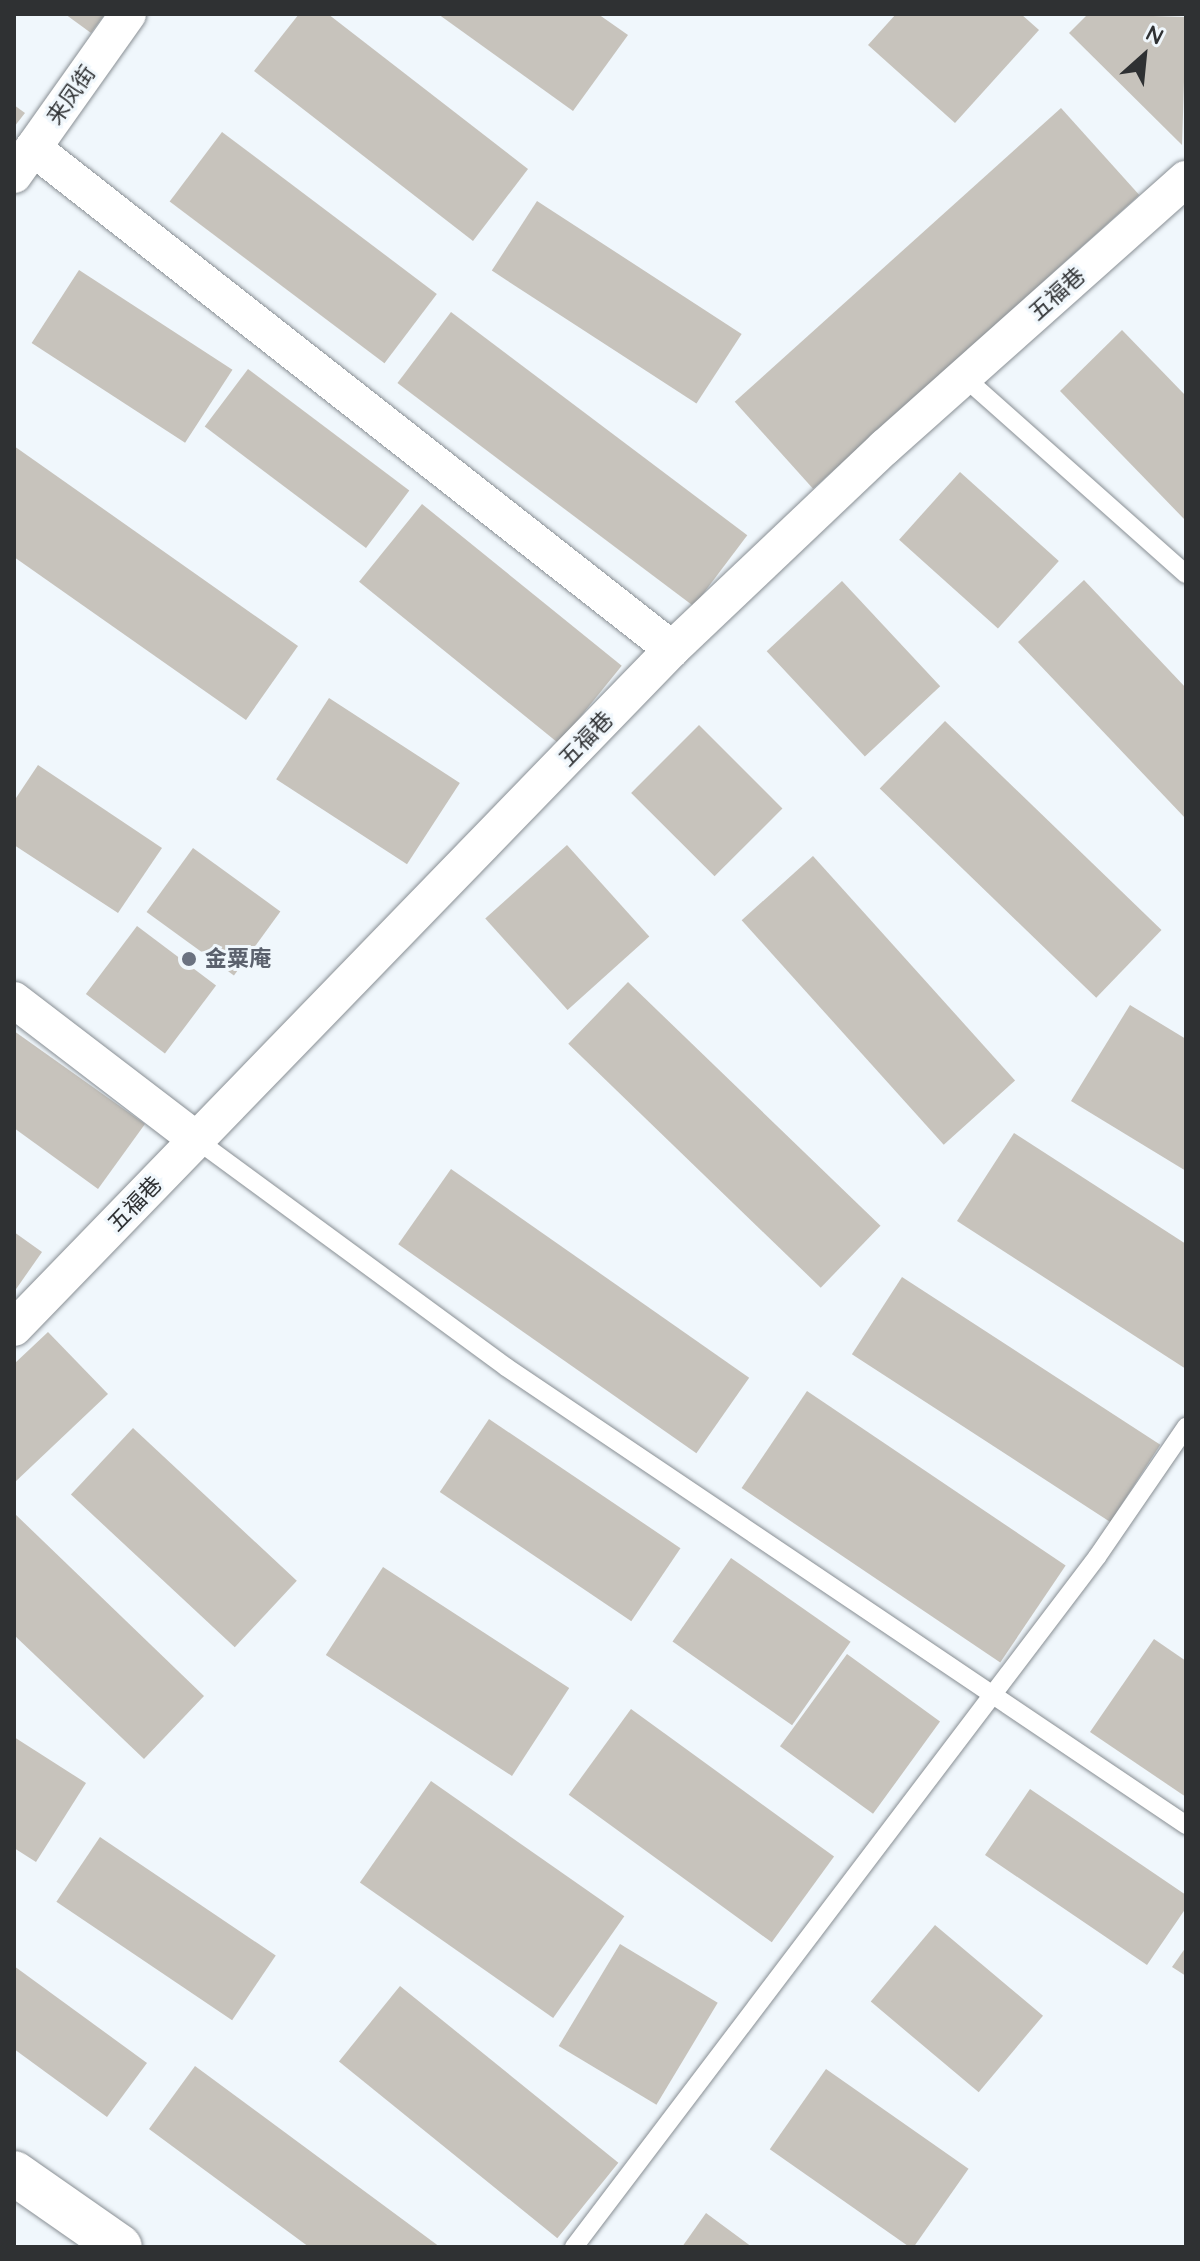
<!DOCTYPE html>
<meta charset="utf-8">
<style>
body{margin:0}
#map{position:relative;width:1200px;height:2261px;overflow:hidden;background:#f0f7fc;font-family:Quicksand,"Noto Sans SC",sans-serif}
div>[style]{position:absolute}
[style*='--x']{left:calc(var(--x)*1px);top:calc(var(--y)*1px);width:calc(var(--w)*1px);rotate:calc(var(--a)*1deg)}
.building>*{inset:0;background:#c7c3bc;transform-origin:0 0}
.roads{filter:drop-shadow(0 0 2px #898f94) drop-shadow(0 0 2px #898f94)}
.lane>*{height:18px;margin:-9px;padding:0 9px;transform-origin:9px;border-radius:9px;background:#fff}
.street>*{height:36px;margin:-18px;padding:0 18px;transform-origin:18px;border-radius:18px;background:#fff}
.secondary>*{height:44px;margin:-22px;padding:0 22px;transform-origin:22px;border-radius:22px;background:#fff}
.dots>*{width:22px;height:22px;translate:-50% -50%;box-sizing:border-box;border:4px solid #f0f7fc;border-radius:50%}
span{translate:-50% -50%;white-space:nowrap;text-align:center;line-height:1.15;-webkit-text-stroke:6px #f0f7fc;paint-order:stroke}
.street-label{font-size:22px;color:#2f3133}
.worship-label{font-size:22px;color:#5b616d;font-weight:700}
.left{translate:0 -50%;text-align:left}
.frame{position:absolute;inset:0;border:16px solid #2f3133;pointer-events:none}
.north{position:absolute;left:1104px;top:16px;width:80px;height:80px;-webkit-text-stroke:6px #f0f7fc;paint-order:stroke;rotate:27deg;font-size:22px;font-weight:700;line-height:32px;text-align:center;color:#2f3133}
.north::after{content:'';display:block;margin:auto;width:28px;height:36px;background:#2f3133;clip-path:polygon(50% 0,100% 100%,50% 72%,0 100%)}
</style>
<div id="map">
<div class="building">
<div style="clip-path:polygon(65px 14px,105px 14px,91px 33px)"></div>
<div style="clip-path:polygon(299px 14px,328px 14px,528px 169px,473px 241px,254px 71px)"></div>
<div style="clip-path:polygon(438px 14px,598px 14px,628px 35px,573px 111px)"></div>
<div style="clip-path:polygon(896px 14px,1021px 14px,1039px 30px,955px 123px,868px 45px)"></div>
<div style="clip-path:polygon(1088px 14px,1186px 17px,1182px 145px,1069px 33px)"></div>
<div style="clip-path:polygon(14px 105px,25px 113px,14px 127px)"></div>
<div style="left:1061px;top:108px;width:117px;height:439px;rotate:48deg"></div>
<div style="left:222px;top:132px;width:269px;height:87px;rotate:37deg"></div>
<div style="left:537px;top:201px;width:244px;height:83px;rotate:33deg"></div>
<div style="left:79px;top:270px;width:183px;height:87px;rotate:33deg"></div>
<div style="left:451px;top:312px;width:371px;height:89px;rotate:37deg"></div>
<div style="clip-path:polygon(1122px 330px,1186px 396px,1186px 521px,1060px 391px)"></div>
<div style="left:248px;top:369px;width:202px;height:72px;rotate:37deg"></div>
<div style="clip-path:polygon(14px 446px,298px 646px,246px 720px,14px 557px)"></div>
<div style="left:960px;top:472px;width:133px;height:91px;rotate:42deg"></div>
<div style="left:422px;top:504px;width:257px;height:100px;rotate:39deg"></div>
<div style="clip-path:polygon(1084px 580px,1186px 688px,1186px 819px,1018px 642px)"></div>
<div style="left:842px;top:581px;width:144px;height:103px;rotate:47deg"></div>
<div style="left:329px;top:698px;width:156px;height:97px;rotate:33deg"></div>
<div style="left:945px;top:721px;width:301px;height:94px;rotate:44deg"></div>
<div style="left:699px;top:725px;width:118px;height:96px;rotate:45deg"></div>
<div style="clip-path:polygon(38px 765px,162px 848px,118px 913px,14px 845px,14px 801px)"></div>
<div style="left:567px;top:845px;width:123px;height:110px;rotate:48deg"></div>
<div style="left:193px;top:848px;width:108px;height:79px;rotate:36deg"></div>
<div style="left:813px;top:856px;width:302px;height:96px;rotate:48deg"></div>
<div style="left:137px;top:926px;width:99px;height:85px;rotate:37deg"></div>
<div style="left:628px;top:982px;width:351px;height:86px;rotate:44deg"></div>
<div style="clip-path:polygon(1130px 1005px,1186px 1039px,1186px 1171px,1071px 1101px)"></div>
<div style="clip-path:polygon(14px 1031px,145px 1124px,98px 1189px,14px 1128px)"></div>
<div style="clip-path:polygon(1014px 1133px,1186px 1244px,1186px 1369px,957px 1221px)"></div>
<div style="left:451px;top:1169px;width:364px;height:92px;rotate:35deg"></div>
<div style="clip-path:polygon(14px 1232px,42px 1252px,14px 1292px)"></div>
<div style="left:902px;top:1277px;width:308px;height:92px;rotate:33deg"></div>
<div style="clip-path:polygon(48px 1332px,108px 1394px,14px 1483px,14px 1364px)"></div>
<div style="left:807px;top:1391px;width:312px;height:117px;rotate:34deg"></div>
<div style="left:489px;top:1419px;width:231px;height:88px;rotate:34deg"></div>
<div style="left:133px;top:1428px;width:224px;height:91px;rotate:43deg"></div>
<div style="clip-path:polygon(14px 1513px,204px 1696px,144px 1759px,14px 1635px)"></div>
<div style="left:731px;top:1558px;width:146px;height:102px;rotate:35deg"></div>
<div style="left:383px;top:1567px;width:222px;height:105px;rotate:33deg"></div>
<div style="clip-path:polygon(1154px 1639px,1186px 1661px,1186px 1797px,1090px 1732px)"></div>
<div style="left:847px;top:1654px;width:115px;height:114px;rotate:36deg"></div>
<div style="left:631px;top:1709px;width:251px;height:106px;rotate:36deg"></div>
<div style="clip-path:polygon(14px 1737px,86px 1783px,36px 1862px,14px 1848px)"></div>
<div style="left:431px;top:1781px;width:236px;height:124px;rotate:35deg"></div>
<div style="clip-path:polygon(1030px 1789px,1186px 1895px,1186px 1908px,1147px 1965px,985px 1855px)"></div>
<div style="left:100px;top:1837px;width:212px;height:78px;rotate:34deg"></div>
<div style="left:935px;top:1925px;width:141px;height:100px;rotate:40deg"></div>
<div style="left:620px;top:1944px;width:114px;height:119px;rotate:31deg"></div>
<div style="clip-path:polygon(1186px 1947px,1186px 1976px,1172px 1967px)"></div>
<div style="clip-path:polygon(14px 1966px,147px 2063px,107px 2117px,14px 2049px)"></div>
<div style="left:400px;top:1986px;width:281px;height:97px;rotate:39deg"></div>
<div style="clip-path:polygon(195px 2066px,440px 2247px,309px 2247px,149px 2129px)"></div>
<div style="left:826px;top:2069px;width:174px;height:98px;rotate:35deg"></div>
<div style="clip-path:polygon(706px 2213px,752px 2247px,682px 2247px)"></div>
</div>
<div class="roads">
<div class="lane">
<div style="--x:964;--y:377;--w:297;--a:41.6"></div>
<div style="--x:197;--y:1140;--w:383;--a:36.3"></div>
<div style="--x:506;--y:1367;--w:820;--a:33.96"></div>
<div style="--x:574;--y:2247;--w:866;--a:-52.84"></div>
<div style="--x:1097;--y:1557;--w:158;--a:-55.6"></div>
</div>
<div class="street">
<div style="--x:33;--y:148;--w:812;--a:38.1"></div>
<div style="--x:14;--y:175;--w:197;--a:-54.7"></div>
<div style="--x:14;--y:1000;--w:230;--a:37.4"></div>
<div style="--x:14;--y:1328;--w:946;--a:-45.9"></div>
<div style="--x:672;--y:649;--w:294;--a:-43.5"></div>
<div style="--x:885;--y:447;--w:403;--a:-41.7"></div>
</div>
<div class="secondary">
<div style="--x:14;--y:2173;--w:129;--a:34.9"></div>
</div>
</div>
<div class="dots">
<div style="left:189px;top:959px;background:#6b7280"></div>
</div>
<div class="street-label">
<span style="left:71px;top:95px;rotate:-55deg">来凤街</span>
<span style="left:1057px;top:294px;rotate:-42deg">五福巷</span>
<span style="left:586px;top:739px;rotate:-46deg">五福巷</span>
<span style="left:135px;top:1204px;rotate:-46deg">五福巷</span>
</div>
<div class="worship-label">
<span class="left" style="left:205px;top:959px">金粟庵</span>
</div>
<div class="frame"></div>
<div class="north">N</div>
</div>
